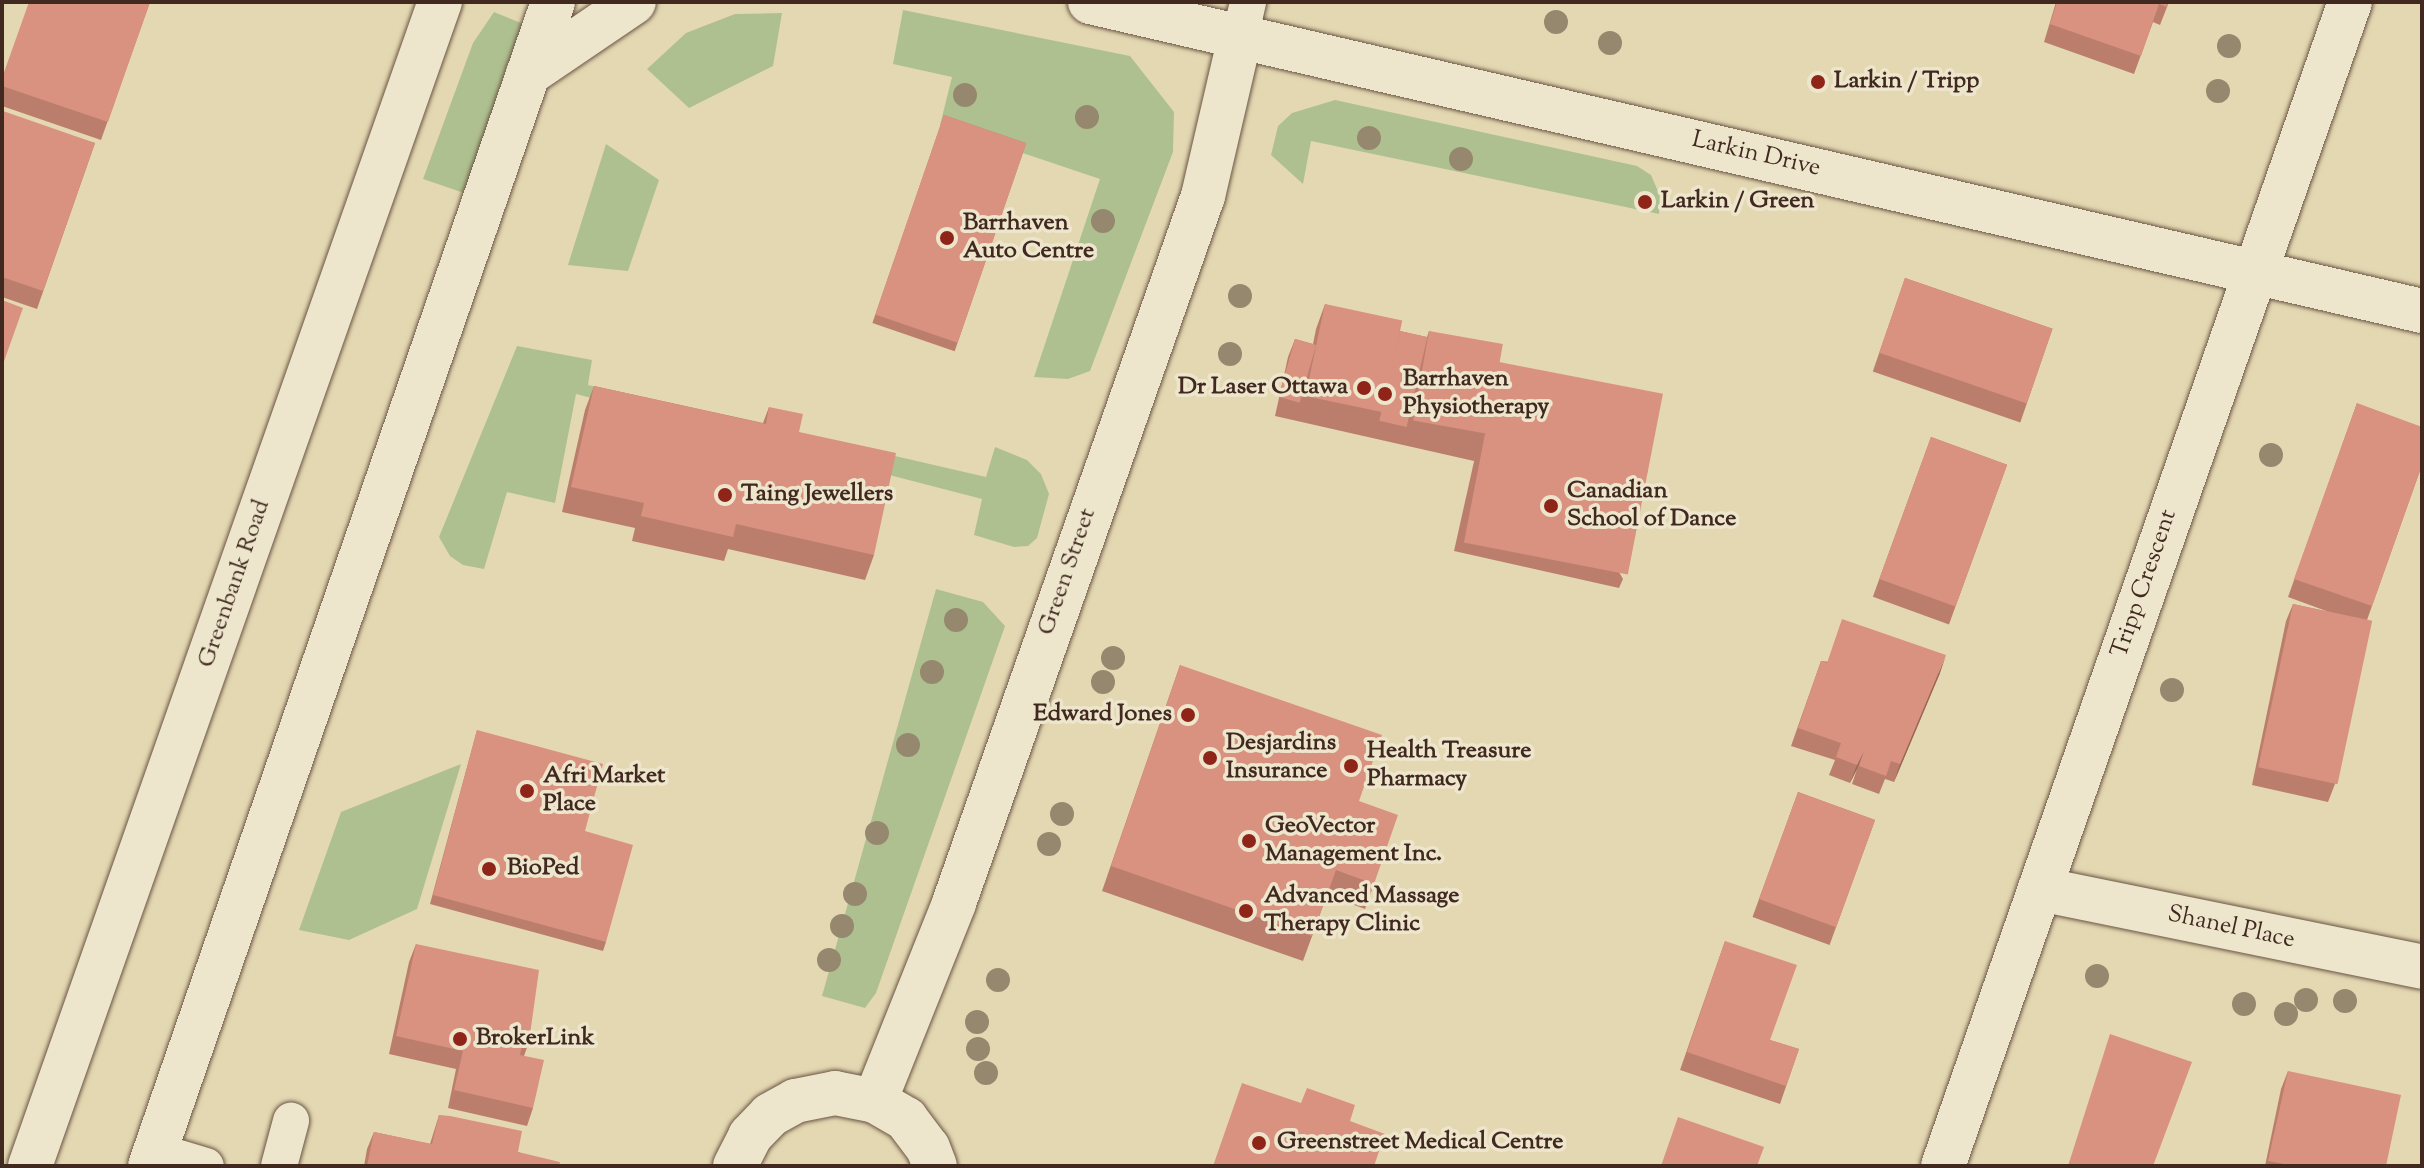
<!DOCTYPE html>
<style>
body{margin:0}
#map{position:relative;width:2424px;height:1168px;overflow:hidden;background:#e4d8b2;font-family:"Sorts Mill Goudy",serif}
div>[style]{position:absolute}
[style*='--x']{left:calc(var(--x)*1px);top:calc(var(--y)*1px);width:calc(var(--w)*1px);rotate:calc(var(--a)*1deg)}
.green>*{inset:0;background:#afc090}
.roads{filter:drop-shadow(0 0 2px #6a5544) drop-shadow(0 0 2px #6a5544)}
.service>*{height:36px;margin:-18px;padding:0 18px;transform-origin:18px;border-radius:18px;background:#ede6cd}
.minor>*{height:44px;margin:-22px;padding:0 22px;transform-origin:22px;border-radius:22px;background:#ede6cd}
.tertiary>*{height:44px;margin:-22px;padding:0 22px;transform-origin:22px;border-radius:22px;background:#ede6cd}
.secondary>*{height:44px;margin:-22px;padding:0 22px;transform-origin:22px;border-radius:22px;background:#ede6cd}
.trees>*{width:24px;height:24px;margin:-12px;border-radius:50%;background:#96886e}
.wall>*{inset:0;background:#bb7e6d;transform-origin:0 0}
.shaded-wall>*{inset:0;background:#986659}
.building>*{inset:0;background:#d9927f;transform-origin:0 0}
.dots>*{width:22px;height:22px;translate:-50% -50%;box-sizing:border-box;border:4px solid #ede6cd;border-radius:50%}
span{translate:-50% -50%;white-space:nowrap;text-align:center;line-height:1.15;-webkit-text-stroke:7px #ede6cd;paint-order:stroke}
.poi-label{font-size:24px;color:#412920;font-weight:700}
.left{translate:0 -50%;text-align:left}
.right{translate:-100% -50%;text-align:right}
.street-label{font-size:24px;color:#412920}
.frame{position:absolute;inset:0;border:4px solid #412920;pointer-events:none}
</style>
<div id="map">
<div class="green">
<div style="clip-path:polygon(903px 10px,1130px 56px,1174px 112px,1173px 152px,1090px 371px,1068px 379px,1034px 377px,1100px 179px,940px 125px,952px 77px,893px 64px)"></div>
<div style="clip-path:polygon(494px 12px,526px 25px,467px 194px,423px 179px,473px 43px)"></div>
<div style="clip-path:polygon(782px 13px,773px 66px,689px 108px,647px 69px,686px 33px,735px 14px)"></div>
<div style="clip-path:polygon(1335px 100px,1637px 166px,1651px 175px,1660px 196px,1659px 214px,1311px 141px,1303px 184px,1271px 155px,1278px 126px,1292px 113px)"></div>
<div style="clip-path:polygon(606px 144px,659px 180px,628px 271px,568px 265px)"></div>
<div style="clip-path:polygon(517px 346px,592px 360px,588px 385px,986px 477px,995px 447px,1027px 460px,1041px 474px,1049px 494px,1037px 538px,1028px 546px,1014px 547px,974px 535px,982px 499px,576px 394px,555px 503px,507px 492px,484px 569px,463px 565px,450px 556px,439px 537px)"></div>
<div style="clip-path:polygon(936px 589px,983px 602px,1005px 626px,876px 993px,865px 1008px,822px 996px)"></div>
<div style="clip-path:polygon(461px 764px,417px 909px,349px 940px,299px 930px,341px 812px)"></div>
</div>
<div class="roads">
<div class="service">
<div style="--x:1240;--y:37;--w:36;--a:-77"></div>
<div style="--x:156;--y:1151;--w:52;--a:16.7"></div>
<div style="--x:279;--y:1166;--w:47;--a:-75.1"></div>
</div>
<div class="minor">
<div style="--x:2040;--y:889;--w:390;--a:11.5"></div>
<div style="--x:875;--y:1101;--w:213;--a:-68.2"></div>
<div style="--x:954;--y:903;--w:750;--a:-70.6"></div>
<div style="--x:1203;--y:196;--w:163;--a:-76.9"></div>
<div style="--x:735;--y:1166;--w:34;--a:-63"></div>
<div style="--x:750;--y:1136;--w:29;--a:-46"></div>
<div style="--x:770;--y:1115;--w:29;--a:-29"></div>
<div style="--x:795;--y:1101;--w:41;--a:-11.3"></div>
<div style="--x:835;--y:1093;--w:41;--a:11.3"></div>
<div style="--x:875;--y:1101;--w:36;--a:30"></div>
<div style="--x:906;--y:1119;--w:36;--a:53"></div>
<div style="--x:928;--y:1148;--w:19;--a:69"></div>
<div style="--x:1943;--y:1166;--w:1233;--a:-70.73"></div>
</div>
<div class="tertiary">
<div style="--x:1090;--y:2;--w:1367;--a:13.06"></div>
</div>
<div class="secondary">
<div style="--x:528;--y:74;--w:128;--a:-34.2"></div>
<div style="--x:30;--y:1166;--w:1234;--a:-70.6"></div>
<div style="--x:150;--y:1166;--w:1232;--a:-70.9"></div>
</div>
</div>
<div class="trees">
<div style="left:1556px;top:22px"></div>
<div style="left:1610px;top:43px"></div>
<div style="left:2229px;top:46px"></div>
<div style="left:2218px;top:91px"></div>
<div style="left:965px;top:95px"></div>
<div style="left:1087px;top:117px"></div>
<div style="left:1369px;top:138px"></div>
<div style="left:1461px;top:159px"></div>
<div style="left:1103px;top:221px"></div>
<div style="left:1240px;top:296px"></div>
<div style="left:1230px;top:354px"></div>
<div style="left:2271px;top:455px"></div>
<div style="left:956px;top:620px"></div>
<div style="left:1113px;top:658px"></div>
<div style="left:932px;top:672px"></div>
<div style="left:1103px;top:682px"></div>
<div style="left:2172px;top:690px"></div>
<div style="left:908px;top:745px"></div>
<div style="left:1062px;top:814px"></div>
<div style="left:877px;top:833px"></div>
<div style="left:1049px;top:844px"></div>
<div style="left:855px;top:894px"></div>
<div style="left:842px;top:926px"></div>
<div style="left:829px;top:960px"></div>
<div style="left:2097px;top:976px"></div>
<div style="left:998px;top:980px"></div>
<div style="left:2306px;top:1000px"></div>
<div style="left:2345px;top:1001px"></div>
<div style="left:2244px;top:1004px"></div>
<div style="left:2286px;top:1014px"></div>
<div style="left:977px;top:1022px"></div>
<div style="left:978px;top:1049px"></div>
<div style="left:986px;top:1073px"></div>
</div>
<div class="wall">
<div style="clip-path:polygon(150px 2px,101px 140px,2px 106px,2px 77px)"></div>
<div style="clip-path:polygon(2056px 2px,2169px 2px,2160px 25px,2153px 22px,2134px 74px,2044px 42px)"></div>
<div style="clip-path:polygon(2px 115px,95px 143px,37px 309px,2px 297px)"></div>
<div style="left:944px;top:115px;width:87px;height:220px;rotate:19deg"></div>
<div style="left:1905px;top:278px;width:156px;height:99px;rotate:19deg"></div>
<div style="clip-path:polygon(1325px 304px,1400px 331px,1427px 337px,1429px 331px,1499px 362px,1623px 579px,1619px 588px,1454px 551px,1475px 457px,1474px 461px,1275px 416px,1288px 357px,1295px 339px,1313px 344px,1316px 329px)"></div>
<div style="clip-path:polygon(594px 386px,763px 423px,769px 407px,799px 432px,874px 555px,865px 580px,728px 549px,724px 561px,632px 541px,635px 528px,562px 512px,585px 410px)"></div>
<div style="clip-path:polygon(2357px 403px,2422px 465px,2367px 620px,2335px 784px,2328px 802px,2252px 785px,2286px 621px,2293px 604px,2329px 612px,2288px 597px)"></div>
<div style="left:1931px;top:437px;width:81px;height:170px;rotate:20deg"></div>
<div style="clip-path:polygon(1821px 661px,1940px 673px,1894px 782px,1885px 779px,1879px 794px,1852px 784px,1857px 769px,1850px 783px,1829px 775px,1835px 760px,1791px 746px)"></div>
<div style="clip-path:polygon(1180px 665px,1359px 801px,1374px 884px,1365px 909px,1327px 895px,1303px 961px,1102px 891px)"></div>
<div style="clip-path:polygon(477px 730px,585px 831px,606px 942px,603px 951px,430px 904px)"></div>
<div style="left:1798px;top:792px;width:82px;height:133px;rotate:20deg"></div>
<div style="clip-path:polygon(1725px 941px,1770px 1040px,1799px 1049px,1780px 1104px,1680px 1070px)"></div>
<div style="clip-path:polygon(416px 944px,529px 1042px,524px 1056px,533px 1108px,527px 1126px,448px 1108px,456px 1069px,389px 1054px,409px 962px)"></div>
<div style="clip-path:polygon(2288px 1071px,2386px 1166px,2265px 1166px,2281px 1089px)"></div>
<div style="clip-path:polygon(439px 1115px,518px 1152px,559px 1166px,364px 1166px,367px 1149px,374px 1132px,430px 1144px)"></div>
</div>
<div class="shaded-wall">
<div style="clip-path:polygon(1946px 655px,1940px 673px,1894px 782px,1900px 764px)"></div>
<div style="clip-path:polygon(1864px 751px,1857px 769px,1850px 783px,1857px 765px)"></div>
</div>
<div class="building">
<div style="clip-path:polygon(29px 2px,150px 2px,108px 122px,2px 86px,2px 78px)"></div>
<div style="clip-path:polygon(2057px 2px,2169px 2px,2167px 7px,2159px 4px,2141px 56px,2050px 24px)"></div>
<div style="clip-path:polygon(3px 111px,95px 143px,43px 291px,2px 277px,2px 115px)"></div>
<div style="left:944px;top:115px;width:87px;height:211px;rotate:19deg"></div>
<div style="left:1905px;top:278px;width:156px;height:79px;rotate:19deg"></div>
<div style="clip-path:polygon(2px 300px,23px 308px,2px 367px)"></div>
<div style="left:1325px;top:304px;width:79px;height:94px;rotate:12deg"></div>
<div style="left:1400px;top:331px;width:28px;height:92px;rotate:13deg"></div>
<div style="left:1429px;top:331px;width:75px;height:91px;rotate:10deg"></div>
<div style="left:1295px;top:339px;width:22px;height:60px;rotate:16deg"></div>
<div style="left:1499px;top:362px;width:167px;height:184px;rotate:11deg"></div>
<div style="clip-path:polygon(594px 386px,766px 424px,769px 407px,803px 414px,799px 432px,896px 453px,874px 555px,736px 524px,733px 537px,641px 516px,644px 503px,571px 487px)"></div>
<div style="clip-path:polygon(2357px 403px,2422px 427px,2422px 465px,2372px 606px,2294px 579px)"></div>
<div style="left:1931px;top:437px;width:81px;height:151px;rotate:20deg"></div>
<div style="left:2293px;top:604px;width:81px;height:167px;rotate:12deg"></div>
<div style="clip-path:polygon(1842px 619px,1946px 655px,1900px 764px,1891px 761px,1886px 776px,1859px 766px,1864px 751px,1857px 765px,1836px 757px,1841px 743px,1798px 728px,1821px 661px,1827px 663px)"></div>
<div style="clip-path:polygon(1180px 665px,1382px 735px,1359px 801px,1398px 815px,1374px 884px,1336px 870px,1312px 936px,1111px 866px)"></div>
<div style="clip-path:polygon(477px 730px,603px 764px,585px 831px,633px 845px,606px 942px,433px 895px)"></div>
<div style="left:1798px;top:792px;width:82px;height:114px;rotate:20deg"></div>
<div style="clip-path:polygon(1725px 941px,1797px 965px,1770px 1040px,1799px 1049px,1786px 1086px,1687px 1052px)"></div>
<div style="clip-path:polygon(416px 944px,539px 970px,529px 1042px,523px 1040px,520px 1055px,544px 1060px,533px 1108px,454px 1090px,463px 1051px,396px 1036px)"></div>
<div style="clip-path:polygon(2110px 1034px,2192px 1062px,2153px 1166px,2068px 1166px)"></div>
<div style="clip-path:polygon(2288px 1071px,2401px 1095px,2386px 1166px,2294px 1166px,2268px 1161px)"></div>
<div style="clip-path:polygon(1242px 1083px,1301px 1103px,1307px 1088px,1355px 1105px,1350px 1121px,1385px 1134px,1374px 1166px,1213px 1166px)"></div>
<div style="clip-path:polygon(439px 1115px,450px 1116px,522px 1131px,518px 1152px,560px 1162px,559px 1166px,501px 1166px,494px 1165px,494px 1166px,367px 1166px,374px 1132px,432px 1144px)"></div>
<div style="clip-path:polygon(1678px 1117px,1764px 1147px,1757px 1166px,1661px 1166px)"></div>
</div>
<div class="dots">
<div style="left:1818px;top:82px;background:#8f2418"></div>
<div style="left:1645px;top:202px;background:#8f2418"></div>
<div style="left:947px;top:238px;background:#8f2418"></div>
<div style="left:1364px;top:388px;background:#8f2418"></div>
<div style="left:1385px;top:394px;background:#8f2418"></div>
<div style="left:725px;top:495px;background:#8f2418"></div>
<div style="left:1551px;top:506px;background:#8f2418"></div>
<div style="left:1188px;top:715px;background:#8f2418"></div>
<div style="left:1210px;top:758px;background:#8f2418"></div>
<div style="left:1351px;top:766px;background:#8f2418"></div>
<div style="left:527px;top:791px;background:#8f2418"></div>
<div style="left:1249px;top:841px;background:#8f2418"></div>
<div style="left:489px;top:869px;background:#8f2418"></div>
<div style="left:1246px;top:911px;background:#8f2418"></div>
<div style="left:460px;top:1039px;background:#8f2418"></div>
<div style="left:1259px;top:1143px;background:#8f2418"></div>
</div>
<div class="poi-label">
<span class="left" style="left:1834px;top:82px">Larkin / Tripp</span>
<span class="left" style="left:1661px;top:202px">Larkin / Green</span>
<span class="left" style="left:963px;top:238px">Barrhaven<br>Auto Centre</span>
<span class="left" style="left:1403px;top:394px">Barrhaven<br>Physiotherapy</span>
<span class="right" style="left:1348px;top:388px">Dr Laser Ottawa</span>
<span class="left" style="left:1567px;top:506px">Canadian<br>School of Dance</span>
<span class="left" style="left:741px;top:495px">Taing Jewellers</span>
<span class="right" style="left:1172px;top:715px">Edward Jones</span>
<span class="left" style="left:1226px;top:758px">Desjardins<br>Insurance</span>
<span class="left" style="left:1367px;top:766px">Health Treasure<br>Pharmacy</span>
<span class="left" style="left:543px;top:791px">Afri Market<br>Place</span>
<span class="left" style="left:1265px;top:841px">GeoVector<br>Management Inc.</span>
<span class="left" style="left:507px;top:869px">BioPed</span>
<span class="left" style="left:1264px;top:911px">Advanced Massage<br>Therapy Clinic</span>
<span class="left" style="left:476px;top:1039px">BrokerLink</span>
<span class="left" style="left:1277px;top:1143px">Greenstreet Medical Centre</span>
</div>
<div class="street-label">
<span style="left:1756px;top:155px;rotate:13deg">Larkin Drive</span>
<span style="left:1068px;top:572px;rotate:-71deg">Green Street</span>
<span style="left:235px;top:584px;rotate:-71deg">Greenbank Road</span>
<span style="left:2145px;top:584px;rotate:-71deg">Tripp Crescent</span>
<span style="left:2231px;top:928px;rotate:12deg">Shanel Place</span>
</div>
<div class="frame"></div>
</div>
